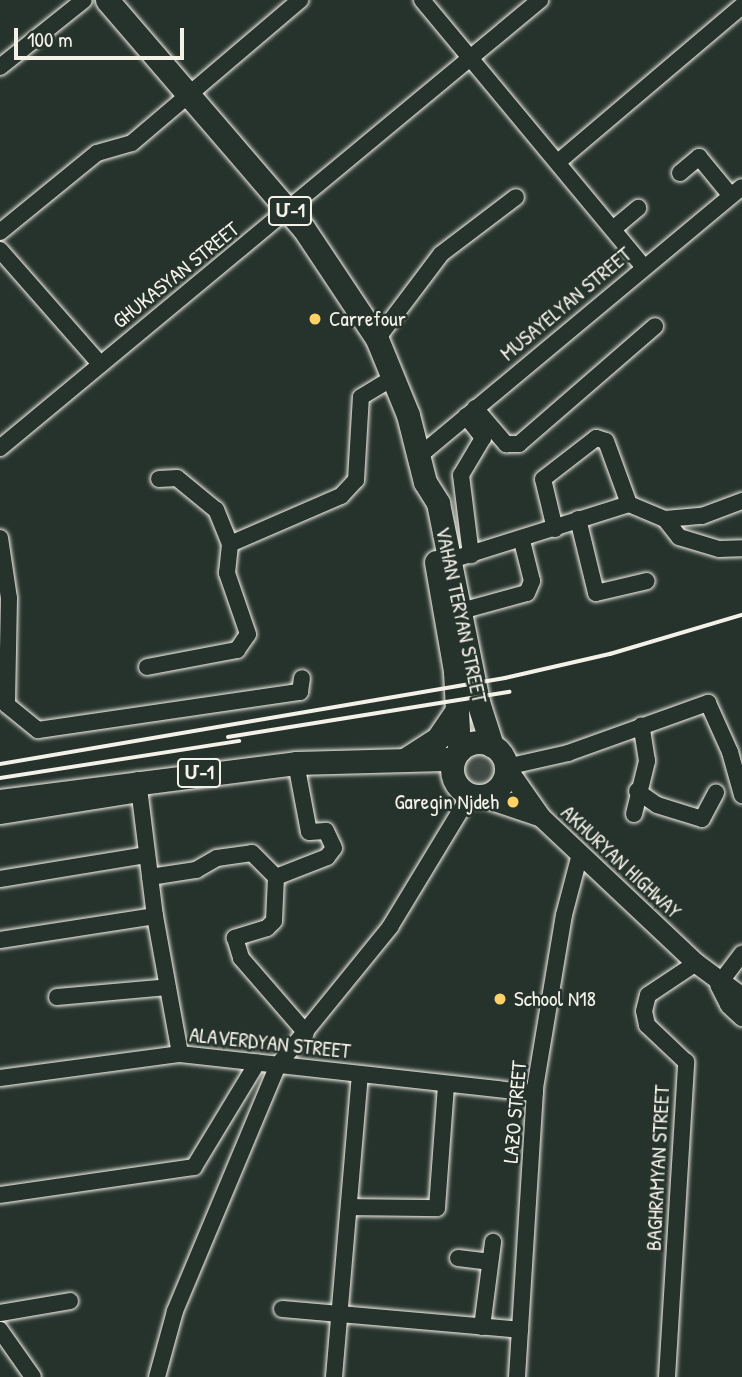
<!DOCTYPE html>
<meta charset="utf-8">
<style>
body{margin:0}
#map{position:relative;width:742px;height:1377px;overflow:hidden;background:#26332d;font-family:"Patrick Hand","Noto Sans Armenian",sans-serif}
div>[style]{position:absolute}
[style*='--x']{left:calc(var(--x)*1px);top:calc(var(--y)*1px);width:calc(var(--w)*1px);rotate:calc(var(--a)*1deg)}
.green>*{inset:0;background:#414b45}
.round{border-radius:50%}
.roads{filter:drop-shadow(0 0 2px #f4f1e8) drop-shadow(0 0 2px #f4f1e8)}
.minor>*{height:16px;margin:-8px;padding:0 8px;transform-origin:8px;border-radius:8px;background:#26332d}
.major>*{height:19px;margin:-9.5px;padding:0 9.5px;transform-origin:9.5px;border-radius:9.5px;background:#26332d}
.highway>*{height:23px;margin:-11.5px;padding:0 11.5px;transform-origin:11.5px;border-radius:11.5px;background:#26332d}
.highway>.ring{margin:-11.5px;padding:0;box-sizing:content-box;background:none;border:23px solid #26332d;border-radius:50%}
.rail>*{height:3.5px;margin:-1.75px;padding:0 1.75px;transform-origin:1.75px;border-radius:1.75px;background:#f4f1e8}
.dots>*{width:19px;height:19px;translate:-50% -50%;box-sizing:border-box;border:4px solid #26332d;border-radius:50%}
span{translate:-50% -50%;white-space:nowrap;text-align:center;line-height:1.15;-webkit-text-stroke:5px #26332d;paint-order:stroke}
.shield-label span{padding:2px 5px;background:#26332d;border:2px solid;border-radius:5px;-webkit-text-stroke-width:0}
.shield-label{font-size:19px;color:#f4f1e8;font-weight:700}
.street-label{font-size:21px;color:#f4f1e8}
.poi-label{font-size:21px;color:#f4f1e8}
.left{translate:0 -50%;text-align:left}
.right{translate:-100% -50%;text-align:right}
.scale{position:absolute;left:14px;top:28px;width:170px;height:32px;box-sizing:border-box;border:4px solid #f4f1e8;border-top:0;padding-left:9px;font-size:21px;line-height:24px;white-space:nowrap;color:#f4f1e8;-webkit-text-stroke:5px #26332d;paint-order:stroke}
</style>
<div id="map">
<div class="green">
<div class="round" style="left:462px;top:752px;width:34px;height:34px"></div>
</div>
<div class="roads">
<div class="minor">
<div style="--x:422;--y:0;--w:347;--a:50.3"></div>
<div style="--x:0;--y:67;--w:107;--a:-38.6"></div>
<div style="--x:558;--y:162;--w:241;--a:-40.3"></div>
<div style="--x:680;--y:173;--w:25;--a:-40"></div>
<div style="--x:699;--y:157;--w:50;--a:50.6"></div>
<div style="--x:613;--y:229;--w:33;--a:-40"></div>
<div style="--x:0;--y:232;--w:125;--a:-39.2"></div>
<div style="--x:97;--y:153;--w:36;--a:-16"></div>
<div style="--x:132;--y:143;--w:221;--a:-40.4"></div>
<div style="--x:0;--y:250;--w:152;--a:48.7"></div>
<div style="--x:377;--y:339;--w:106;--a:-53"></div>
<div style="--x:441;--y:254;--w:94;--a:-37.2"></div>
<div style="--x:475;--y:408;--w:48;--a:49.3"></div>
<div style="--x:506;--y:444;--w:13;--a:0"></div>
<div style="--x:519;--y:444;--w:180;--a:-40.9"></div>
<div style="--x:466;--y:416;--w:28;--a:52"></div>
<div style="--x:483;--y:438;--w:43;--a:120.7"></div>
<div style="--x:461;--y:475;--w:81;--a:82.9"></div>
<div style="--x:0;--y:448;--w:702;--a:-39.68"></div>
<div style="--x:419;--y:456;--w:420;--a:-39.8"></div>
<div style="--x:578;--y:519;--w:76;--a:76.3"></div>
<div style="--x:596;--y:593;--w:52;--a:-13.2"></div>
<div style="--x:665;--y:519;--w:23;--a:52"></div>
<div style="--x:679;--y:537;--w:42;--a:16.7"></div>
<div style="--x:719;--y:549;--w:23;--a:-2"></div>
<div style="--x:555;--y:529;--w:51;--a:-103.5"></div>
<div style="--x:543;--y:479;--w:67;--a:-37.7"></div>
<div style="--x:596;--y:438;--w:10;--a:17"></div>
<div style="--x:606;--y:441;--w:67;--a:69.9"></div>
<div style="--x:0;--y:538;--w:61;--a:81.5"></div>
<div style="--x:9;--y:598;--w:107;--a:91.1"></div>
<div style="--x:230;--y:544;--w:121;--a:-23.4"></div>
<div style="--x:341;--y:496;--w:22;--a:-47"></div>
<div style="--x:356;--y:480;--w:83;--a:-86.6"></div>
<div style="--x:361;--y:397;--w:37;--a:-31"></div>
<div style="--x:451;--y:560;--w:187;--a:-17.5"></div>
<div style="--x:629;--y:504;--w:39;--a:23"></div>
<div style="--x:665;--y:519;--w:37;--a:-5"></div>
<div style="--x:702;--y:516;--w:43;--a:-20.6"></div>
<div style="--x:461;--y:611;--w:68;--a:-15.3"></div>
<div style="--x:527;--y:593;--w:13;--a:-67"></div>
<div style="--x:532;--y:581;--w:41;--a:-104"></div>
<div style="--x:147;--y:667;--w:92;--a:-10.7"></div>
<div style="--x:237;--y:650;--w:19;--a:-55"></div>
<div style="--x:248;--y:634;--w:65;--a:-109"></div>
<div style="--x:227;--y:573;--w:29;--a:-84"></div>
<div style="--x:230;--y:544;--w:37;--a:-112"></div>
<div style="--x:216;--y:510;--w:50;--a:-140.6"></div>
<div style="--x:177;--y:478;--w:18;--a:177"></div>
<div style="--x:7;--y:705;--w:40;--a:39"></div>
<div style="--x:38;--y:730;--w:265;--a:-8.3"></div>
<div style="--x:300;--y:692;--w:14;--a:-82"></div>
<div style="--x:506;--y:767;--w:64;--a:-12.7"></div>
<div style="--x:568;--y:753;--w:149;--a:-19.7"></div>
<div style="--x:708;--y:703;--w:54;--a:65.8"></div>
<div style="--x:730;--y:752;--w:45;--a:74.4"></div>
<div style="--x:138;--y:780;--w:137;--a:82.9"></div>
<div style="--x:155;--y:916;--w:140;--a:79.7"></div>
<div style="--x:637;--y:791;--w:24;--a:35"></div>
<div style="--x:657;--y:805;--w:47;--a:17.3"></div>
<div style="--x:702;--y:819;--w:30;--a:-62"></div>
<div style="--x:634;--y:814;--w:55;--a:-76.2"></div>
<div style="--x:647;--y:761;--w:36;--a:-99"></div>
<div style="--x:0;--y:816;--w:134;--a:-9"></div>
<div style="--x:150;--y:877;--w:47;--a:-8.7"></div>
<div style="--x:196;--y:870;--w:24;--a:-30"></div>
<div style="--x:217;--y:858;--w:35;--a:-8"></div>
<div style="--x:252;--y:853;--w:34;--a:45"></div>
<div style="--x:276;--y:877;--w:55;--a:-21.4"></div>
<div style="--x:327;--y:857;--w:11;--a:-52"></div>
<div style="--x:334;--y:848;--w:19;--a:-115"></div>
<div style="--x:326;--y:831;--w:17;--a:177"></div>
<div style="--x:309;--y:832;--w:70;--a:-100.7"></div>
<div style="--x:276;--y:877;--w:44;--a:92.6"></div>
<div style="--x:274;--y:921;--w:10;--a:135"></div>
<div style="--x:267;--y:928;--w:34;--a:163"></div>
<div style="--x:235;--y:938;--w:21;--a:73"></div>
<div style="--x:241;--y:958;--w:99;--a:49.1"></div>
<div style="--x:0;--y:879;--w:149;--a:-9.3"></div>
<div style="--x:0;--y:940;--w:157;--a:-8.8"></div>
<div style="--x:719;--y:984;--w:38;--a:-53"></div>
<div style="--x:57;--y:997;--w:111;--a:-5.1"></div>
<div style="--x:0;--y:1078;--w:182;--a:-7.6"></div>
<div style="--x:180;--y:1054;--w:357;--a:6.3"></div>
<div style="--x:0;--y:1195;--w:196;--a:-8.2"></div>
<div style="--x:194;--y:1167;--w:122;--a:-58.8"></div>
<div style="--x:350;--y:1207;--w:87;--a:0.7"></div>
<div style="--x:437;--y:1208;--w:124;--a:-85.8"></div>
<div style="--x:458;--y:1258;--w:31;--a:7"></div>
<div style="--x:282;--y:1309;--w:239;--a:5"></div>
<div style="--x:0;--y:1313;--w:71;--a:-9.7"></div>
<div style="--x:482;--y:1327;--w:86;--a:-82.6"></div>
<div style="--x:0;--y:1330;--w:57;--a:54.9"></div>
<div style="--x:157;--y:1377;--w:68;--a:-74.7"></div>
<div style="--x:175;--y:1311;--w:267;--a:-67.3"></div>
<div style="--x:278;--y:1065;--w:178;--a:-50.9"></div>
<div style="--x:390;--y:927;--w:154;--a:-58.8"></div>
<div style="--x:334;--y:1377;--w:304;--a:-85.1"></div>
<div style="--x:517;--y:1377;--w:290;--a:-86.4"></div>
<div style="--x:535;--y:1088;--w:175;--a:-80.5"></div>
<div style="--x:564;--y:915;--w:63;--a:-75.3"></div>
<div style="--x:667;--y:1377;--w:316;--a:-86.5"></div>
<div style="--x:686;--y:1062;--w:54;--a:-136.5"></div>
<div style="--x:647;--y:1025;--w:14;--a:-102"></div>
<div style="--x:644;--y:1011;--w:16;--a:-76"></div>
<div style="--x:648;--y:995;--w:58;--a:-33.7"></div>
</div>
<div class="major">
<div style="--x:506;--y:767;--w:61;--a:55"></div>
<div style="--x:479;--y:796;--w:65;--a:18.7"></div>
<div style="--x:541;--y:817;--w:213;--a:43.3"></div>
<div style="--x:696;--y:963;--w:57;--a:36.5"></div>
<div style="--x:719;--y:984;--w:22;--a:63"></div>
<div style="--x:729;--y:1004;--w:18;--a:43"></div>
</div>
<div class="highway">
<div style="--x:107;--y:0;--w:302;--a:49.3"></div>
<div style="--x:304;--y:229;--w:132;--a:56.4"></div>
<div style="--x:377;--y:339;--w:82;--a:67.8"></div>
<div style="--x:408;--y:415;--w:69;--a:75.8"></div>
<div style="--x:425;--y:482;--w:25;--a:58"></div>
<div style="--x:438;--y:503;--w:203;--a:78.6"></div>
<div style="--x:478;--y:702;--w:46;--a:72.3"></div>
<div style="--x:436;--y:562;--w:111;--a:80.1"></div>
<div style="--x:455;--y:671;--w:80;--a:87.1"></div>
<div class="ring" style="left:452px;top:742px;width:31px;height:31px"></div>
<div style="--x:406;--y:759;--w:38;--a:-33"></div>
<div style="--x:438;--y:738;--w:34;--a:-56"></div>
<div style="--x:0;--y:801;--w:298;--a:-7.3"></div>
<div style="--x:296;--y:763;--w:158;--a:-1.5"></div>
</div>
</div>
<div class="rail">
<div style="--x:228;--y:737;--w:285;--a:-9.1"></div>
<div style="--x:0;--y:764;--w:512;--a:-9.66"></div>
<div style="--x:505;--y:678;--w:108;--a:-12.9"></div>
<div style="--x:610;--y:654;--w:138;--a:-16.5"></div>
<div style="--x:0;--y:778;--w:242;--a:-8.8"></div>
</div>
<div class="dots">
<div style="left:315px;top:319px;background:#ffd166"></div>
<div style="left:513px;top:802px;background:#ffd166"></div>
<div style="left:500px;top:999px;background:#ffd166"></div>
</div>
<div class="shield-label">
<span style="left:290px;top:211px">Մ-1</span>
<span style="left:199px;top:773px">Մ-1</span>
</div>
<div class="street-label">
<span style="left:176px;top:275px;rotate:-39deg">GHUKASYAN STREET</span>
<span style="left:566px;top:304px;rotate:-40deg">MUSAYELYAN STREET</span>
<span style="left:461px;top:615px;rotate:78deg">VAHAN TERYAN STREET</span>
<span style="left:621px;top:862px;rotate:43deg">AKHURYAN HIGHWAY</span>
<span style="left:270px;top:1043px;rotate:6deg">ALAVERDYAN STREET</span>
<span style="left:515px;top:1112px;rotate:-85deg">LAZO STREET</span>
<span style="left:658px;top:1168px;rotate:-87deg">BAGHRAMYAN STREET</span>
</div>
<div class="poi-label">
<span class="left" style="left:329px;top:319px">Carrefour</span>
<span class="right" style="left:499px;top:802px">Garegin Njdeh</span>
<span class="left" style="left:514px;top:999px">School N18</span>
</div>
<div class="scale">100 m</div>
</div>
